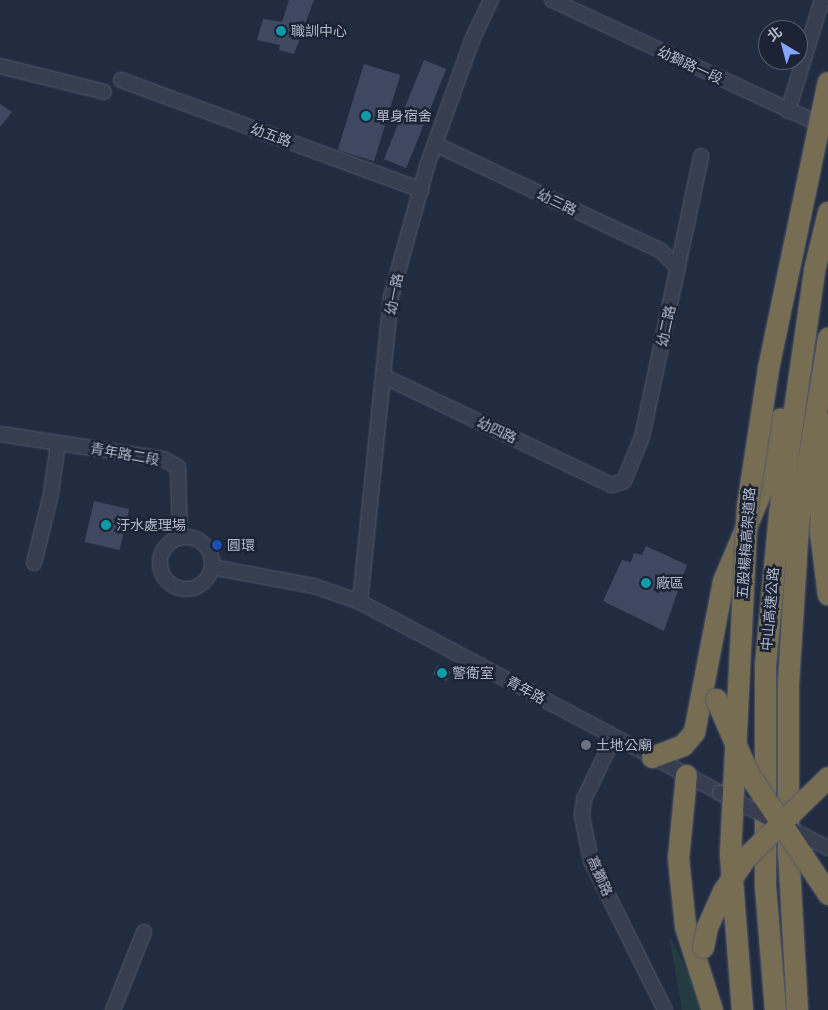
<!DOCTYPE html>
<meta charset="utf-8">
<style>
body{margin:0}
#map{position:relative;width:828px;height:1010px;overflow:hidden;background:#222c41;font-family:"IBM Plex Sans","Noto Sans TC",sans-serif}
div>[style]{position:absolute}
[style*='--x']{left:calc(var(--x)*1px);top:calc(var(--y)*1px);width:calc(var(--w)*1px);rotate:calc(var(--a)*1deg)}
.green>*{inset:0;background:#243b42}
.building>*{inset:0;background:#3e4861;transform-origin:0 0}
.roads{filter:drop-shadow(0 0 1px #52596b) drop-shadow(0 0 1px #52596b)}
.minor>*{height:14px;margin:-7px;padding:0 7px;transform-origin:7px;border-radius:7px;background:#373e50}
.minor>.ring{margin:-7px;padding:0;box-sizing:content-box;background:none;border:14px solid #373e50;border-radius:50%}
.highway>*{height:21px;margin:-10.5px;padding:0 10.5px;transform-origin:10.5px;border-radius:10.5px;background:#776d53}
.bridges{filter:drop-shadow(0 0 1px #52596b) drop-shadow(0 0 1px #52596b)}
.minor-bridge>*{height:14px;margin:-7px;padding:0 7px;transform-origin:7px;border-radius:7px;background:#373e50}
.highway-bridge>*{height:21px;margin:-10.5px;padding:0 10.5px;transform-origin:10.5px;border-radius:10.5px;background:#776d53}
.dots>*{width:14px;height:14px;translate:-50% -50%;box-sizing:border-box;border:2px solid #1c2335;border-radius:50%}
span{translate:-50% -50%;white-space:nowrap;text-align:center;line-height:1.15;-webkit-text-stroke:5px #1c2335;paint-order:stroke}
.poi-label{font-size:14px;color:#b3bacb}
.left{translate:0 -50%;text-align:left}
.street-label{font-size:14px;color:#b3bacb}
.north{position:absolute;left:758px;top:20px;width:50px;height:50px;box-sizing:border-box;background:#1c2335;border:1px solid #585f71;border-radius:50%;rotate:323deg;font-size:14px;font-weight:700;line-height:20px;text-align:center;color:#b3bacb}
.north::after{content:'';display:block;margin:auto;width:18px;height:22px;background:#84a6ff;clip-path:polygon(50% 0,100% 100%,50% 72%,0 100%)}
</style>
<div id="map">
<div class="green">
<div style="clip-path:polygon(669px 935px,708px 1010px,682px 1010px)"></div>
</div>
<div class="building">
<div style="clip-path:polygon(289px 0,314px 0,294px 54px,279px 50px,280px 45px,257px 40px,263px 19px,282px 22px)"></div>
<div style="left:424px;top:60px;width:24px;height:107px;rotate:22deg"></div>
<div style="left:364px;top:64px;width:38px;height:90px;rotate:17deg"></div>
<div style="clip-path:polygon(0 104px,12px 112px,0 127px)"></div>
<div style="left:94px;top:501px;width:36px;height:42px;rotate:13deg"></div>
<div style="clip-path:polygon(646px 546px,687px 565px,664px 631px,603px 601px,622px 560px,631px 562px,634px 553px,642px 555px)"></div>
<div style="clip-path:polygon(437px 666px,451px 672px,446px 681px,433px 674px)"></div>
</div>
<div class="roads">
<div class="minor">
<div style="--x:552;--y:0;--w:302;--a:24.9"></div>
<div style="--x:0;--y:66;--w:107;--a:14"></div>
<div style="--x:121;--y:80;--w:320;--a:20.1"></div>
<div style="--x:788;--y:111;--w:116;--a:-73"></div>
<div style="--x:435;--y:144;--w:250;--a:25.3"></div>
<div style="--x:661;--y:251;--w:20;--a:45"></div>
<div style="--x:383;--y:376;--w:254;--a:25.5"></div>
<div style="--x:612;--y:485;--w:13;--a:-18"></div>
<div style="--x:624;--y:481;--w:48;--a:-67.8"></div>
<div style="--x:642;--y:437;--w:287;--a:-78.1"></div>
<div style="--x:0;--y:434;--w:165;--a:8.7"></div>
<div style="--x:163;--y:459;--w:17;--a:28"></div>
<div style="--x:178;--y:467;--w:71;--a:88.4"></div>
<div class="ring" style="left:160px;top:537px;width:38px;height:38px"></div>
<div style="--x:34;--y:563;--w:71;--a:-76.2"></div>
<div style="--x:51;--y:494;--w:51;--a:-82.2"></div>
<div style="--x:212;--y:567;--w:104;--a:10.6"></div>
<div style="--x:314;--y:586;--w:49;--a:19.2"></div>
<div style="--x:360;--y:602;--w:408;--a:27.9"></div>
<div style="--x:360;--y:602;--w:307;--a:-84.2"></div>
<div style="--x:391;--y:297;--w:136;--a:-74.6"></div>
<div style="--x:427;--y:166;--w:134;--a:-70.3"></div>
<div style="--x:472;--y:40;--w:44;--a:-64.6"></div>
<div style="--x:614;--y:737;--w:69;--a:115.8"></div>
<div style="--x:584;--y:799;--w:17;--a:97"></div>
<div style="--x:582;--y:816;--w:46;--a:78.7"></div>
<div style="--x:591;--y:861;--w:166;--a:63.6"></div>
<div style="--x:113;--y:1010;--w:84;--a:-68.3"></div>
</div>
<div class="highway">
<div style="--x:826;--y:424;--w:107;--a:93.2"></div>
<div style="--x:820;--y:531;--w:64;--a:82.9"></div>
<div style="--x:652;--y:757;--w:33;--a:-21"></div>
<div style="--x:683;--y:745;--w:17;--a:-50"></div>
<div style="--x:694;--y:732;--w:154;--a:-79.1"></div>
<div style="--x:723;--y:581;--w:111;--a:-67.1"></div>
<div style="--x:766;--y:479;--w:62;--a:-76.9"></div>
<div style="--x:686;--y:775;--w:83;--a:95.5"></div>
<div style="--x:678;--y:858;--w:68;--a:84.1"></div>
<div style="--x:685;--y:926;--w:88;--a:72.2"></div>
<div style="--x:775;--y:1010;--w:125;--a:-94.6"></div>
<div style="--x:765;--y:885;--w:220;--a:-90"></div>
<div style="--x:765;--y:665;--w:152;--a:-84.7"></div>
<div style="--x:779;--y:514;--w:246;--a:-81.8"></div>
<div style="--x:814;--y:270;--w:60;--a:-76.4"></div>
<div style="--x:797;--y:1010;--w:160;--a:-93.2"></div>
<div style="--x:788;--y:850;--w:167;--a:-90"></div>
<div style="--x:788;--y:683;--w:160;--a:-86.4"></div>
<div style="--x:798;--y:523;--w:188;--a:-80.8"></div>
</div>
</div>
<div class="bridges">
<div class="minor-bridge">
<div style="--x:720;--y:793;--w:121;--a:27"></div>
</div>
<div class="highway-bridge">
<div style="--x:716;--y:699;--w:81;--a:66.6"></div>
<div style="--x:748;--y:773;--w:145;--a:56.5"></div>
<div style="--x:703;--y:947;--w:20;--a:-79"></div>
<div style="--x:707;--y:927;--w:39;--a:-66"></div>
<div style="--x:723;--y:891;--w:40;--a:-56"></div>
<div style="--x:745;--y:858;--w:116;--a:-44.3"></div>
<div style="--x:742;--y:1010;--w:157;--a:-94.4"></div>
<div style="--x:730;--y:853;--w:347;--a:-87.2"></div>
<div style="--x:747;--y:506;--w:140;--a:-81.3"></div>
<div style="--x:768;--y:368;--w:292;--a:-78.2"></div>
</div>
</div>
<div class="dots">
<div style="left:281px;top:31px;background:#0f9aa8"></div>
<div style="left:366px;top:116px;background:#0f9aa8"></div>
<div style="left:106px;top:525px;background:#0f9aa8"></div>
<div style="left:217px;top:545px;background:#1a4fb4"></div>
<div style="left:646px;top:583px;background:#0f9aa8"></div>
<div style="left:442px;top:673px;background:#0f9aa8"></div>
<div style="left:586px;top:745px;background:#6b7280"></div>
</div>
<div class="poi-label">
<span class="left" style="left:291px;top:31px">職訓中心</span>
<span class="left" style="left:376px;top:116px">單身宿舍</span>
<span class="left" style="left:116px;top:525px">汙水處理場</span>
<span class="left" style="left:227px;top:545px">圓環</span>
<span class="left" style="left:656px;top:583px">廠區</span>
<span class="left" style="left:452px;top:673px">警衛室</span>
<span class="left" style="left:596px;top:745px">土地公廟</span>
</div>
<div class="street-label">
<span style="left:690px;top:65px;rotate:25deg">幼獅路一段</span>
<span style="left:271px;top:135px;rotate:20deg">幼五路</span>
<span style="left:557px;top:202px;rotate:25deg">幼三路</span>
<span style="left:394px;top:294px;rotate:-79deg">幼一路</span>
<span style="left:666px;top:326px;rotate:-78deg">幼二路</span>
<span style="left:497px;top:430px;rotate:25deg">幼四路</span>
<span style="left:125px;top:454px;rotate:10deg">青年路二段</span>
<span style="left:746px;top:543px;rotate:-86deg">五股楊梅高架道路</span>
<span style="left:770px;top:609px;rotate:-85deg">中山高速公路</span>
<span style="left:526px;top:690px;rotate:28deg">青年路</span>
<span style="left:600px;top:876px;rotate:66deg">高獅路</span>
</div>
<div class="north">北</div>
</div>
